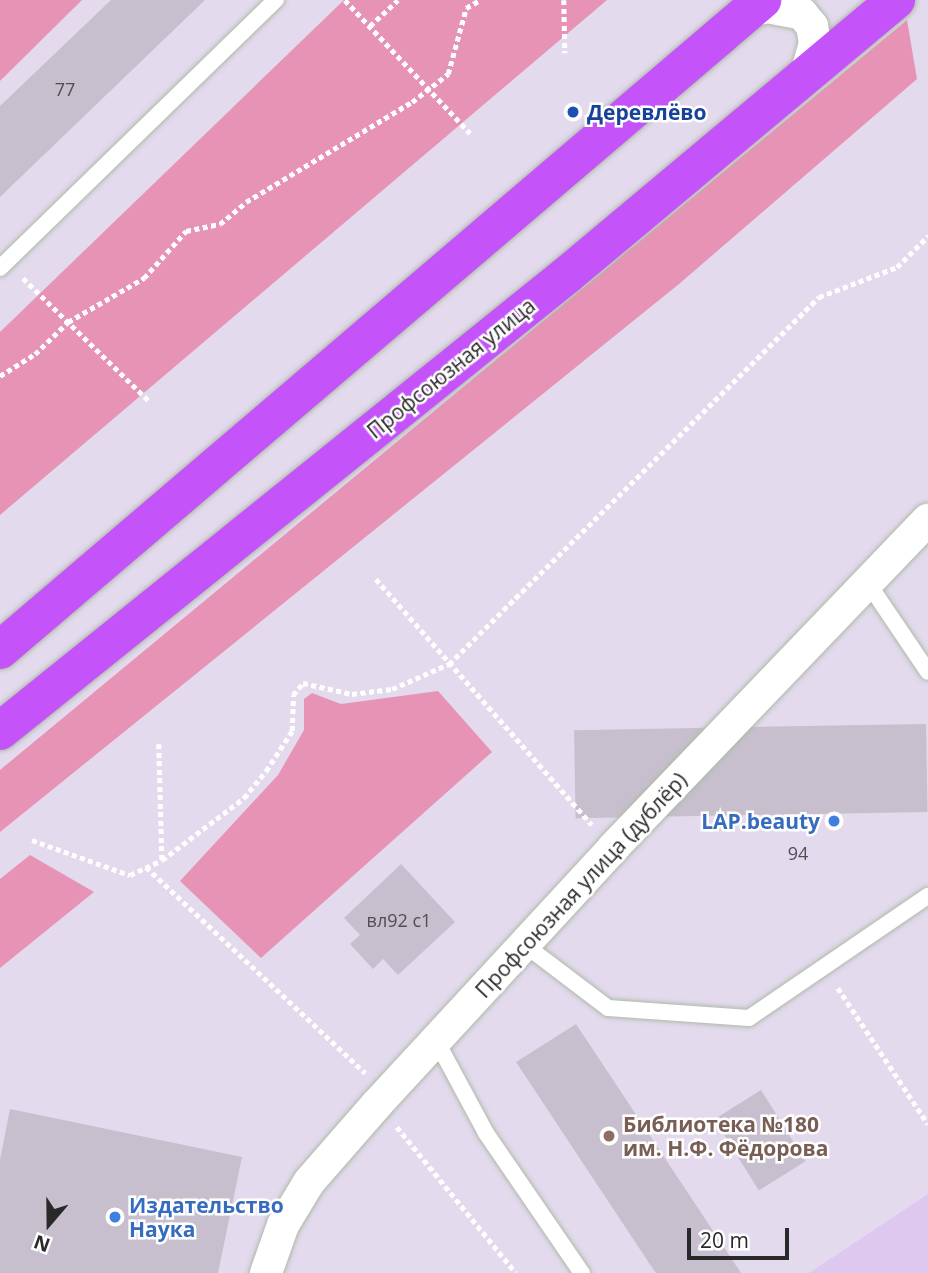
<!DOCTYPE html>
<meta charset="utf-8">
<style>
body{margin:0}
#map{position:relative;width:928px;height:1273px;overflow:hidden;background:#e3daed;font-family:"Open Sans",sans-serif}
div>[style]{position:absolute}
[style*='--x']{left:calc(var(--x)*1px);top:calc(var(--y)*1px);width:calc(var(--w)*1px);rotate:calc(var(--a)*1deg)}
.education>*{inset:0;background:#dfc8ef}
.green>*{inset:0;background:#e793b6}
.building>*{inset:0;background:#c7bfce;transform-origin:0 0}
.path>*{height:4.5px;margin-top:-2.25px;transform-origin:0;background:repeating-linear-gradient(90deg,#fff 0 5px,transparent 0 8.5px)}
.roads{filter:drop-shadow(0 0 2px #afbaaa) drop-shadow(0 0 2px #afbaaa)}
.service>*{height:16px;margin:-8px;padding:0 8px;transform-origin:8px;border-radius:8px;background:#fff}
.minor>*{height:32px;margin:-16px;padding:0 16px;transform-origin:16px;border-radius:16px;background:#fff}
.primary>*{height:38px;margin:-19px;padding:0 19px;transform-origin:19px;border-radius:19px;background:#c453f9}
.dots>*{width:19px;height:19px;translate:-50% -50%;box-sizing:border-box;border:4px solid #fff;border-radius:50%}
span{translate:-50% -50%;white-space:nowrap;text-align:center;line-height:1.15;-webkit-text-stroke:5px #fff;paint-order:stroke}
.number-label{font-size:18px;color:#504e52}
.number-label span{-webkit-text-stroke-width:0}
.transit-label{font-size:21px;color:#164399;font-weight:700}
.left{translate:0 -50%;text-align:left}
.street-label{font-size:21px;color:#292929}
.shop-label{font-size:21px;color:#366cbe;font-weight:700}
.right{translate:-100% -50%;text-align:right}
.education-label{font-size:21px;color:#785e54;font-weight:700}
.north{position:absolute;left:14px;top:1189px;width:70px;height:70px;-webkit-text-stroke:5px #fff;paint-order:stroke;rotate:200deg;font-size:19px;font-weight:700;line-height:28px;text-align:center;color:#292929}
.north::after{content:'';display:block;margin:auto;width:24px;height:32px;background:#292929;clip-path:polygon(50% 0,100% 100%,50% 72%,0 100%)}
.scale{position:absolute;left:687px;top:1228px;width:102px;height:32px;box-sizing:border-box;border:4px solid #292929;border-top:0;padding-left:9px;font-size:21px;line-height:24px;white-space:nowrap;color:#292929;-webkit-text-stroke:5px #fff;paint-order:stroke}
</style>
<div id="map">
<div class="education">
<div style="clip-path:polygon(928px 1194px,928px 1273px,809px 1273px)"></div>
</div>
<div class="green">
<div style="clip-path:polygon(0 0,82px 0,0 81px)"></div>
<div style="clip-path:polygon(344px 0,607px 0,0 515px,0 332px)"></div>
<div style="clip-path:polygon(907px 20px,917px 79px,679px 284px,0 832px,0 770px)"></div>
<div style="clip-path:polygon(438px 691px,492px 752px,261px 958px,180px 881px,278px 775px,304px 730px,304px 699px,312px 693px,341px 704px)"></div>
<div style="clip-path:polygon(30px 855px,94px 892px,0 968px,0 879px)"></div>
</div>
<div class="building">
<div style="clip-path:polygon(111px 0,205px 0,0 197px,0 106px)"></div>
<div style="left:926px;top:724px;width:88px;height:352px;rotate:89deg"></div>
<div style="clip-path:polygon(401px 864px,455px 922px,398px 975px,383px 959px,373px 969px,350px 944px,360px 935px,344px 918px)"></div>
<div style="clip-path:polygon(576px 1024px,741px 1273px,656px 1273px,651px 1266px,516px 1062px)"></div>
<div style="left:761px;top:1090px;width:84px;height:55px;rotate:58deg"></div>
<div style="clip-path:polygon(10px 1109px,242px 1157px,218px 1273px,0 1273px,0 1160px)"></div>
</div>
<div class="path">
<div style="--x:345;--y:0;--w:183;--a:46.8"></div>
<div style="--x:564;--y:0;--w:53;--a:88.9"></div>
<div style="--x:370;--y:26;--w:38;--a:-43"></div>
<div style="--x:23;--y:278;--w:177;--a:44.3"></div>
<div style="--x:0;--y:376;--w:41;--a:-32.2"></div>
<div style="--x:35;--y:354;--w:46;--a:-44.1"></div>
<div style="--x:68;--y:322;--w:88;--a:-30.1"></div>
<div style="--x:144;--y:278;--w:63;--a:-48.2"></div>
<div style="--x:186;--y:231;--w:35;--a:-12"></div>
<div style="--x:220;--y:224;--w:34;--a:-40"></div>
<div style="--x:246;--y:202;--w:194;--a:-31.1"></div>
<div style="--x:412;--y:102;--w:46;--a:-37.9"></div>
<div style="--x:448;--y:74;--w:68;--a:-74.7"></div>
<div style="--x:466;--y:8;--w:16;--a:-30"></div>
<div style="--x:376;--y:579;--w:327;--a:48.7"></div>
<div style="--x:159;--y:744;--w:115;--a:88.5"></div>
<div style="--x:32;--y:840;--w:104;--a:19.7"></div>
<div style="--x:130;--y:875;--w:35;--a:-25"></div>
<div style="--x:162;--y:860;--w:103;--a:-37.1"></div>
<div style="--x:244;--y:798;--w:35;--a:-51"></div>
<div style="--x:266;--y:771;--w:48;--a:-57"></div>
<div style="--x:292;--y:731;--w:36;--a:-88"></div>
<div style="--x:293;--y:695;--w:16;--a:-50"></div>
<div style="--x:303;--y:683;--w:50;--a:12.7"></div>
<div style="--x:352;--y:694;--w:40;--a:-7.1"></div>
<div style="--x:392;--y:689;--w:62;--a:-23.7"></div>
<div style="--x:449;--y:664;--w:521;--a:-44.77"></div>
<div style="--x:819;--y:297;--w:84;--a:-21"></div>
<div style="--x:897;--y:267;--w:44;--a:-45"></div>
<div style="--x:146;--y:867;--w:301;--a:43.2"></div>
<div style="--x:838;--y:988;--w:163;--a:56.5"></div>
<div style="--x:397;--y:1127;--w:188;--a:50.8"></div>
</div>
<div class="roads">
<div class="service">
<div style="--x:0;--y:268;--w:385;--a:-44.2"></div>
<div style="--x:868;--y:583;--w:107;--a:56"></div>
<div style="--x:525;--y:945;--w:104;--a:37.2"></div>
<div style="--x:608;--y:1008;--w:141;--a:4.1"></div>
<div style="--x:749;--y:1018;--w:217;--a:-34.3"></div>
<div style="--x:437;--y:1042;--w:103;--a:61.7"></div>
<div style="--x:486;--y:1133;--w:170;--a:55.6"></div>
</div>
<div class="minor">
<div style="--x:748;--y:12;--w:20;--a:-15"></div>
<div style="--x:767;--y:7;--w:36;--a:11"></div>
<div style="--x:802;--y:14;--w:16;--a:50"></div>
<div style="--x:812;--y:26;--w:17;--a:80"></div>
<div style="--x:815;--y:43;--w:36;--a:106"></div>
<div style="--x:266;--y:1273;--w:51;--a:-70.5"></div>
<div style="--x:283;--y:1225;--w:50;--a:-58.8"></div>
<div style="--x:309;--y:1182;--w:105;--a:-48.9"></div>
<div style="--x:378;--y:1103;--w:347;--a:-47.3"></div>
<div style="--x:613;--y:848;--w:455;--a:-46.2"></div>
</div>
<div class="primary">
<div style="--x:0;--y:650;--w:1002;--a:-40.46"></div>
<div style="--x:0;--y:731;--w:728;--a:-38.81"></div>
<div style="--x:567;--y:275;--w:429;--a:-39.9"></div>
</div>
</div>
<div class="dots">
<div style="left:573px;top:112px;background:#1a4fb4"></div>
<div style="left:834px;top:821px;background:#3f7fe0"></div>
<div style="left:609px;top:1136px;background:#8d6e63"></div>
<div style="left:115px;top:1217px;background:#3f7fe0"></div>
</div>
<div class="number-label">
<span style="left:65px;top:89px">77</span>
<span style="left:798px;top:853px">94</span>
<span style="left:399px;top:920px">вл92 с1</span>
</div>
<div class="transit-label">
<span class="left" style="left:587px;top:112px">Деревлёво</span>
</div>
<div class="street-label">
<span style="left:451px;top:368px;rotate:-39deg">Профсоюзная улица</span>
<span style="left:581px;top:885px;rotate:-47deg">Профсоюзная улица (дублёр)</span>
</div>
<div class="shop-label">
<span class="right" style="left:820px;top:821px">LAP.beauty</span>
<span class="left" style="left:129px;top:1217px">Издательство<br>Наука</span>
</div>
<div class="education-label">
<span class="left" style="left:623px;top:1136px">Библиотека №180<br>им. Н.Ф. Фёдорова</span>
</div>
<div class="north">N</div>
<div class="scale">20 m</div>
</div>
